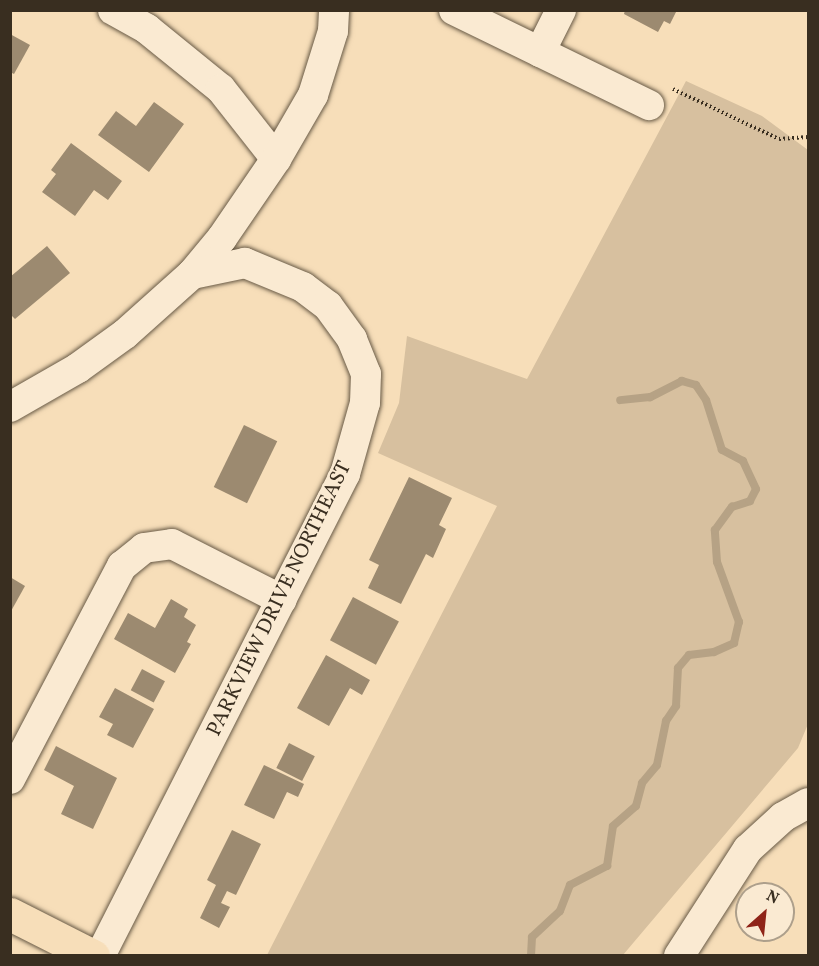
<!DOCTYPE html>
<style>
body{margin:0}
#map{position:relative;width:819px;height:966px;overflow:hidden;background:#f7deb9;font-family:Vollkorn,serif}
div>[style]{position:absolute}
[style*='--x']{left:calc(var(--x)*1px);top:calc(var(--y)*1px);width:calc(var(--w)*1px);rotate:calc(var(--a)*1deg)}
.green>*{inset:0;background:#d7c09f}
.stream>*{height:8px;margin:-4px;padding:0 4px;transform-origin:4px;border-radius:4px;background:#b6a285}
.building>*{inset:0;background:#9c8a70;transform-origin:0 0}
.path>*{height:4px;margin-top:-2px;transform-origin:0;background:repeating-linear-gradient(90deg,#392e20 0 1.5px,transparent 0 4.5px)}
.roads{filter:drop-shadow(0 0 2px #685a46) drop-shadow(0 0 2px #685a46)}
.minor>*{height:30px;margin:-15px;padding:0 15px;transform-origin:15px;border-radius:15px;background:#faead2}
.major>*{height:33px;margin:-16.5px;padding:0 16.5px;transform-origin:16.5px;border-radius:16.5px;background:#f7deb9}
span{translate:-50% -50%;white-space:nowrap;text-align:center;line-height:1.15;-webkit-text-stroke:5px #faead2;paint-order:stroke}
.street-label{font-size:21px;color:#392e20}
.frame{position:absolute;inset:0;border:12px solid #392e20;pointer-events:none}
.north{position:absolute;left:735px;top:882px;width:60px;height:60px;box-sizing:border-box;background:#faead2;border:2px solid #ad9f8b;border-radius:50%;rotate:27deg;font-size:16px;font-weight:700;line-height:24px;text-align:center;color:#392e20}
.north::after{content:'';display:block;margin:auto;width:21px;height:27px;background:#8f2418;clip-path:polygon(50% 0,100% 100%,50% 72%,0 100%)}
</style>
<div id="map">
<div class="green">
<div style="clip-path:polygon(686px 81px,762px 116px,808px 150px,808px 724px,798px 748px,623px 955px,267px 955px,497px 506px,378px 453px,399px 403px,407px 336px,527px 379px)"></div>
</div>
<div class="stream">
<div style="--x:531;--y:956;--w:19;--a:-87"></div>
<div style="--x:532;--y:937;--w:38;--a:-43"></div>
<div style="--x:560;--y:911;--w:28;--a:-69"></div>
<div style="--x:570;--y:885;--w:42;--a:-27.2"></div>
<div style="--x:607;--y:866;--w:40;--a:-81.5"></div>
<div style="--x:613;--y:826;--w:30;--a:-41"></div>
<div style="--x:636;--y:806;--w:24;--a:-75"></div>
<div style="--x:642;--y:783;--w:23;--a:-50"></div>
<div style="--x:657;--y:765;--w:45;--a:-78.4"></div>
<div style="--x:666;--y:721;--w:18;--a:-56"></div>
<div style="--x:676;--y:706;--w:38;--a:-87"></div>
<div style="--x:678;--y:668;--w:17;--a:-50"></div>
<div style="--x:689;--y:655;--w:25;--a:-7"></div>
<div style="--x:714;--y:652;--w:22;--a:-24"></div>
<div style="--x:734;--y:643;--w:22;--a:-77"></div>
<div style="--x:739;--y:622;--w:64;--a:-110.1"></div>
<div style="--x:717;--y:562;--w:32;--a:-94"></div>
<div style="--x:715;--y:530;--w:29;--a:-54"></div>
<div style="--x:732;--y:507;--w:19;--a:-18"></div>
<div style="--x:750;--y:501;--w:13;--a:-63"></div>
<div style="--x:756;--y:489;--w:31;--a:-115"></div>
<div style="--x:743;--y:461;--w:24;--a:-152"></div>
<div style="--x:722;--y:450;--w:52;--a:-107.7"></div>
<div style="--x:706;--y:400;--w:18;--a:-124"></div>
<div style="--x:696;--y:385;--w:15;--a:-164"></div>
<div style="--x:682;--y:381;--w:36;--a:153"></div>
<div style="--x:650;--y:397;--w:30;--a:174"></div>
</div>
<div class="building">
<div style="clip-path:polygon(625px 10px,677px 10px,670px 24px,664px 21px,658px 32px,624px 14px)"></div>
<div style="clip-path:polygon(10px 34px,30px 45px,14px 74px,10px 72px)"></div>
<div style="clip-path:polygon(154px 102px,184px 124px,149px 172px,98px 135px,116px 111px,136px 126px)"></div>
<div style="clip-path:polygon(71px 143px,122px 181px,108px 200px,94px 190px,75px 216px,42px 192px,56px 174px,51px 170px)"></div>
<div style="clip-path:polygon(47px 246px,70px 273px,15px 319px,10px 314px,10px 277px)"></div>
<div style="left:244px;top:425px;width:37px;height:69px;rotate:26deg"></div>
<div style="clip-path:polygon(409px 477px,452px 498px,439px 525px,446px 529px,433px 558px,426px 554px,401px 604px,368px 588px,379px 565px,369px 560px)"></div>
<div style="clip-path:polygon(10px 577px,25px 586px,10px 613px)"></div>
<div style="left:353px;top:597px;width:52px;height:49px;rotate:28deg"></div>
<div style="clip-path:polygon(171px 599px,188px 609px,184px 617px,196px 625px,187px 642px,191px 644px,175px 673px,114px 639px,128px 613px,155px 628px)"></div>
<div style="clip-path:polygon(326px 655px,370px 680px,362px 695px,350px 688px,329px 726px,297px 708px)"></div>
<div style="left:142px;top:669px;width:26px;height:24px;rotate:28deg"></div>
<div style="clip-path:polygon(115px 688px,154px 709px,133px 748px,107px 735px,113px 724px,99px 717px)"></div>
<div style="left:289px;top:743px;width:29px;height:28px;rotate:27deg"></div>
<div style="clip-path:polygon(56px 746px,117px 778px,93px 829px,61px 814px,74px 786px,44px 770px)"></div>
<div style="clip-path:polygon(264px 765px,304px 784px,298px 797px,287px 792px,274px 819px,244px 805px)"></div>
<div style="clip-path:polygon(232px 830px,261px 844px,236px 895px,227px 891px,221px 903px,230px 907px,219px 928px,200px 918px,216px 885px,207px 880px)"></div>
</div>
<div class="path">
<div style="--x:673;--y:89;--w:117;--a:25.3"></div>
<div style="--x:779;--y:139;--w:29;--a:-4"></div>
</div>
<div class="roads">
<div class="minor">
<div style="--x:113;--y:10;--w:39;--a:29"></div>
<div style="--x:147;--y:29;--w:95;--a:39"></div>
<div style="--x:221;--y:89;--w:89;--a:51.8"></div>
<div style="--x:454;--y:10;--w:217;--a:26"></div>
<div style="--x:540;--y:52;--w:47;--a:-63.4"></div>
<div style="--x:10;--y:407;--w:78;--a:-29.8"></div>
<div style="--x:78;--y:368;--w:58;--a:-35.9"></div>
<div style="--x:125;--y:334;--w:90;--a:-41.8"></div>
<div style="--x:192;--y:274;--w:47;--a:-50.2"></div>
<div style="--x:222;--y:238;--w:96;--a:-55.6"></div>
<div style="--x:276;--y:159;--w:74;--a:-60"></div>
<div style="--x:313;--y:95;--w:67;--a:-72.6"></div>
<div style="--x:333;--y:31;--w:21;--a:-87"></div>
<div style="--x:10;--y:779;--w:241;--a:-62.3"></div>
<div style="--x:122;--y:566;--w:28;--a:-39"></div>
<div style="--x:144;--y:548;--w:28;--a:-8"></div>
<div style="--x:172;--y:544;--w:123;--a:27"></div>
<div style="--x:100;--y:956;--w:541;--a:-63.06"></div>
<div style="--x:345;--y:474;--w:74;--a:-74.3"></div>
<div style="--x:365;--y:403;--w:29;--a:-88"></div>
<div style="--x:366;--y:374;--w:38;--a:-112"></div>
<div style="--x:352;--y:339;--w:41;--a:-126"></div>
<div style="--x:328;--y:306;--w:31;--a:-143"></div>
<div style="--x:303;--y:287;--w:63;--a:-157.5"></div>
<div style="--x:245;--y:263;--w:54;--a:168.3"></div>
<div style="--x:679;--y:956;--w:127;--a:-57.2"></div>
<div style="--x:748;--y:849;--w:47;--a:-42.4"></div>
<div style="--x:783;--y:817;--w:29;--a:-29"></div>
</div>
<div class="major">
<div style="--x:10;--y:914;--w:93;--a:26.8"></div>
</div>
</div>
<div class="street-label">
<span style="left:280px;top:599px;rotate:-64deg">PARKVIEW DRIVE NORTHEAST</span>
</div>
<div class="frame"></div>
<div class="north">N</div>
</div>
